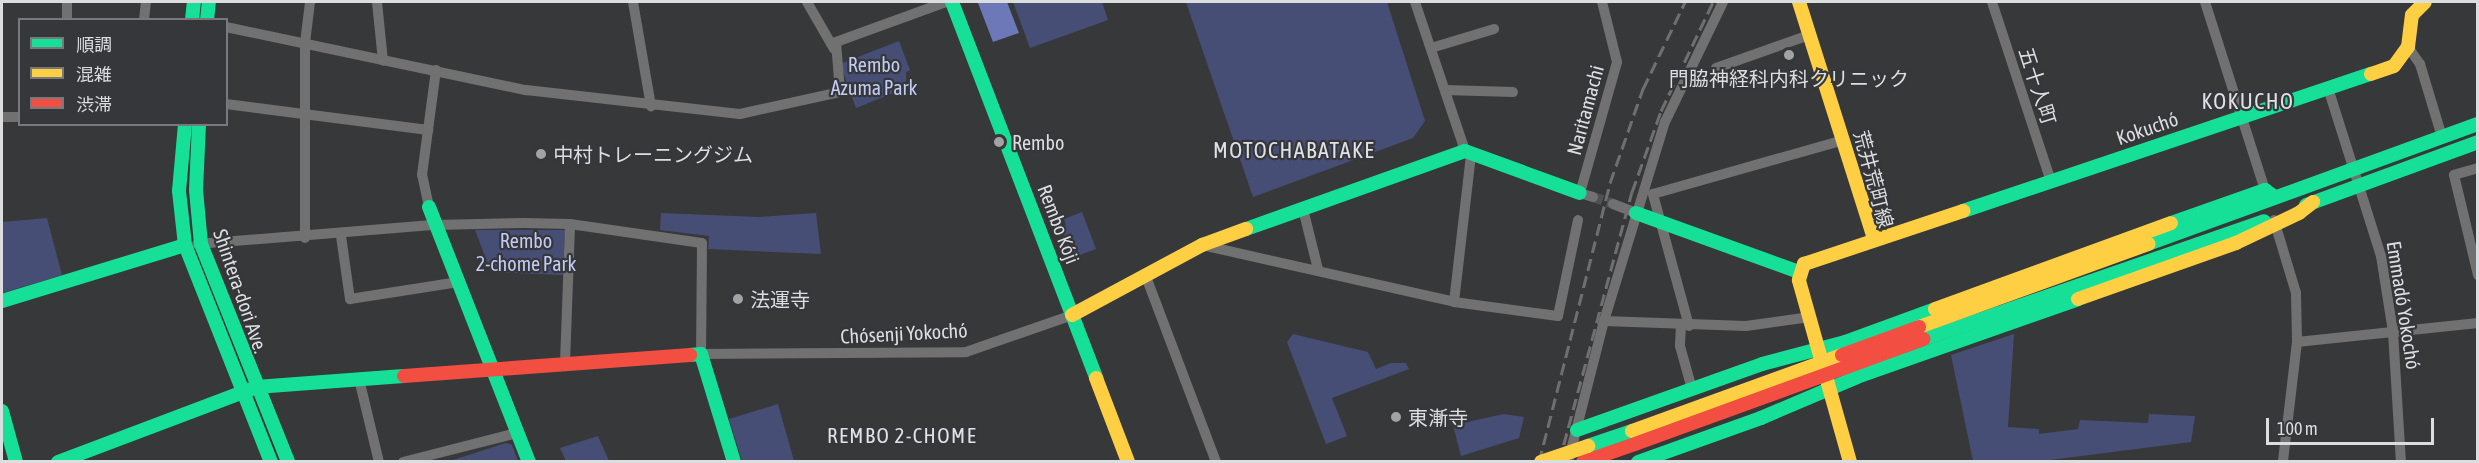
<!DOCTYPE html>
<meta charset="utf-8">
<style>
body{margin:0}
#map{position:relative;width:2479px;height:463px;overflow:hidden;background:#37383a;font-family:"Asap Condensed","Noto Sans JP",sans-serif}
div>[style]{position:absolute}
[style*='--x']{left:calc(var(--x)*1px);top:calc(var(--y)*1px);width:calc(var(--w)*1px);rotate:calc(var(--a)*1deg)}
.green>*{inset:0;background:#474e75}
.water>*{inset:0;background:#6d78b8}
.street-tunnel>*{height:10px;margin-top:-5px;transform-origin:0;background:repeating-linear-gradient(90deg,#505153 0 10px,transparent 0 15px)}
.street>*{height:10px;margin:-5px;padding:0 5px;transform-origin:5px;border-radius:5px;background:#717172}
.fast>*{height:14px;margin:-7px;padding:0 7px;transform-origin:7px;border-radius:7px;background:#16e098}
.slow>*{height:14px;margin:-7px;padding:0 7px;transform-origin:7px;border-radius:7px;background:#ffcf43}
.jam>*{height:14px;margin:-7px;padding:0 7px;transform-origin:7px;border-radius:7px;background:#f24e42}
.rail>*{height:3px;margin-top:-1.5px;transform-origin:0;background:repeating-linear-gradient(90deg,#6f6f71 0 12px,transparent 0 18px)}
.slow-bridge>*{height:14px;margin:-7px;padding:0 7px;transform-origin:7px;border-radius:7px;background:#ffcf43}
.jam-bridge>*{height:14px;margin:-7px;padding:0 7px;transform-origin:7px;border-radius:7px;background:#f24e42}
.dots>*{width:16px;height:16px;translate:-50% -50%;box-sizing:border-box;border:3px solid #36373b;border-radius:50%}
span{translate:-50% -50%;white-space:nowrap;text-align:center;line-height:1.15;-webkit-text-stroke:4.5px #36373b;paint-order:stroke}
.park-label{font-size:20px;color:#c2cbf1}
.poi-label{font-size:20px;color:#dcdddf}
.left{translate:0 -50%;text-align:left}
.street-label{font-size:20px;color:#dcdddf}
.neighbourhood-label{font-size:21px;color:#e0e1e7;letter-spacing:1.5px}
.quarter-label{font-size:22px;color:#e0e1e7;letter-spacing:1.5px}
.frame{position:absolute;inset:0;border:3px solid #dcdddf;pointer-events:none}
.legend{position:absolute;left:18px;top:18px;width:210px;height:108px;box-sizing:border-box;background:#36373b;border:2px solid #78797d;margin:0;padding:8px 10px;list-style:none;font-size:18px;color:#dcdddf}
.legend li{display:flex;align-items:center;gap:12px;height:30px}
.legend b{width:30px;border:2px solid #78797d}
.scale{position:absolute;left:2266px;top:418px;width:168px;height:27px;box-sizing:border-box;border:3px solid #dcdddf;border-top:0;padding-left:8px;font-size:18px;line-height:21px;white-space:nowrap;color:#dcdddf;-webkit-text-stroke:4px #36373b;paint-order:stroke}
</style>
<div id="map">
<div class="green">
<div style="clip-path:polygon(1013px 2px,1102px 2px,1108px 20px,1030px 48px)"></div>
<div style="clip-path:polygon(1186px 2px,1387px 2px,1425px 121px,1413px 138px,1253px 197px)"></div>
<div style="clip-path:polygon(899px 41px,910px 70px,906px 72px,906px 88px,856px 108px,840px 64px)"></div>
<div style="clip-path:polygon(1082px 212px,1096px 249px,1072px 258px,1060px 227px,1066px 225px,1064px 219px)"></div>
<div style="clip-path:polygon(661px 213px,759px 217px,816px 213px,821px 254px,708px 249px,709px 236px,660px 230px)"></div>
<div style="clip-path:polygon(47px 218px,62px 275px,2px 293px,2px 222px)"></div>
<div style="clip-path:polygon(475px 230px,565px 230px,563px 275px,491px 272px)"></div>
<div style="clip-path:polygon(1293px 334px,1368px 352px,1376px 369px,1391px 363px,1406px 363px,1409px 369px,1332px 398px,1347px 436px,1326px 444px,1287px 342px)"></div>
<div style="clip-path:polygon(2014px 334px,2008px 427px,2039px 429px,2039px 434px,2078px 429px,2080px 420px,2148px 423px,2149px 414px,2195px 416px,2191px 442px,2042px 461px,1973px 461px,1951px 355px)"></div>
<div style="clip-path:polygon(778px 404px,794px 461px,742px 461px,729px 419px)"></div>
<div style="clip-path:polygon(1504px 414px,1524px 417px,1519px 438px,1461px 456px,1453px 425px)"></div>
<div style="clip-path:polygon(598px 436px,609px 461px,566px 461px,560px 448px)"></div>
<div style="clip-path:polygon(506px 443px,512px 445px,518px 461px,450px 461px)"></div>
</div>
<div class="water">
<div style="clip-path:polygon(1007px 2px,1019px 33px,993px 42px,978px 3px)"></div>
</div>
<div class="street-tunnel">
<div style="--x:1593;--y:197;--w:21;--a:19"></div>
</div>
<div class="street">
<div style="--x:377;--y:2;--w:59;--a:84.2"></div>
<div style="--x:633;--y:2;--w:106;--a:80.2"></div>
<div style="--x:807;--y:2;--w:54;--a:60.1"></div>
<div style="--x:1415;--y:2;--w:157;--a:71.4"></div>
<div style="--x:1992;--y:2;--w:188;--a:71.8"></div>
<div style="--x:2205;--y:2;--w:197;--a:72.3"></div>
<div style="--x:67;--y:20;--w:18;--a:-90"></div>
<div style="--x:144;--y:20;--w:18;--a:-84"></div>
<div style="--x:226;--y:27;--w:307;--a:11.9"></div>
<div style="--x:526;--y:90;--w:215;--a:6.4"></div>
<div style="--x:740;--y:114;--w:102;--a:-12.4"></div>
<div style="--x:840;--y:92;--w:50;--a:-94.6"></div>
<div style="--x:836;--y:42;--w:117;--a:-20"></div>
<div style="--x:2408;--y:47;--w:21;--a:55"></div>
<div style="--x:2420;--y:64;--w:76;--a:73.2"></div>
<div style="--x:1431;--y:48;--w:66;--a:-16.8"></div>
<div style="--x:1716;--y:68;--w:99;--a:-19.5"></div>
<div style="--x:2328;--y:88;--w:176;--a:72.5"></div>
<div style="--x:2381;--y:256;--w:77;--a:81"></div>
<div style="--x:2393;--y:332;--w:130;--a:86.5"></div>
<div style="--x:1445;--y:90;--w:68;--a:1.7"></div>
<div style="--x:226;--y:104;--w:204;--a:7.3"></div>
<div style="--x:2;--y:117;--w:18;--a:0"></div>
<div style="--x:2478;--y:168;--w:25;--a:164"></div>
<div style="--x:2454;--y:175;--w:103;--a:76.5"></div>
<div style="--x:1593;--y:197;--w:14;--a:-163"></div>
<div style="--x:1580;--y:193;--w:136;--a:-74.2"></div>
<div style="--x:1617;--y:62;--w:62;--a:-104"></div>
<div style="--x:1613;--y:204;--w:25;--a:21"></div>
<div style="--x:429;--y:207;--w:33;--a:-102"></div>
<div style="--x:422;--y:175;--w:106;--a:-82.4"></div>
<div style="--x:1303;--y:209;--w:62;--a:76"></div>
<div style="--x:2274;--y:220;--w:76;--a:73.2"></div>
<div style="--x:2296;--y:293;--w:49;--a:88.8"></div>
<div style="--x:2297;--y:342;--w:121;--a:96.7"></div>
<div style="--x:341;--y:236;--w:64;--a:81.9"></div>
<div style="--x:350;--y:299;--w:110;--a:-8.9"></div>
<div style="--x:305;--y:238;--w:195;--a:-90"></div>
<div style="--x:305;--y:43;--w:41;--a:-83"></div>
<div style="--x:197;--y:244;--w:239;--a:-4.6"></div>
<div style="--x:435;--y:225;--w:89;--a:-1.3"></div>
<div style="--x:524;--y:223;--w:46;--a:1.2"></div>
<div style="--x:570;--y:224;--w:133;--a:8.2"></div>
<div style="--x:702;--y:243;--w:111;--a:90.5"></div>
<div style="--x:701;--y:354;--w:265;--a:-0.4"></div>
<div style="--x:966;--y:352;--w:112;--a:-19.2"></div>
<div style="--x:1202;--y:245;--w:258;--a:12.7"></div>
<div style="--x:1454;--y:302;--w:105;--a:7.7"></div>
<div style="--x:1558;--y:316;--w:98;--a:-78.2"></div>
<div style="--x:1145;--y:274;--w:201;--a:69.3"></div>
<div style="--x:1454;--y:302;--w:149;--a:-83.4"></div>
<div style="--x:1604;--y:321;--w:142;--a:2"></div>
<div style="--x:1746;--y:326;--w:65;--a:-8"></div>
<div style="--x:1681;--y:325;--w:21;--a:93"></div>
<div style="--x:1680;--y:346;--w:45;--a:74.4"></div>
<div style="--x:1689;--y:326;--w:137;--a:-105.3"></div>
<div style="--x:1653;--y:194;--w:198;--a:-15.8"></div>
<div style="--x:2297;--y:342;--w:182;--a:-6"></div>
<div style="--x:565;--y:363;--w:139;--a:-87.9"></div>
<div style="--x:359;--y:379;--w:85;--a:76.5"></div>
<div style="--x:403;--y:462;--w:118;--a:-14.3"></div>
<div style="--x:1568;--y:462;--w:146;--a:-75.7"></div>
<div style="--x:1604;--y:321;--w:208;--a:-73"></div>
<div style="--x:1665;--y:122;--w:133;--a:-64.2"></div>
</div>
<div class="fast">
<div style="--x:952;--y:2;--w:403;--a:69"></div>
<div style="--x:192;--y:20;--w:18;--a:-84"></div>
<div style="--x:207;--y:20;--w:18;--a:-84"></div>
<div style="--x:185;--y:124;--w:67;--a:95.1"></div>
<div style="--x:179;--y:191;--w:54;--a:83.7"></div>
<div style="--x:185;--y:245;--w:233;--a:68.4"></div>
<div style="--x:199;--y:124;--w:66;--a:92.6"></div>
<div style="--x:196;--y:190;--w:54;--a:84.7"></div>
<div style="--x:201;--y:244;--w:235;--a:68.2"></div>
<div style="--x:2306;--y:205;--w:183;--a:-20.1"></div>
<div style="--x:429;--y:207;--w:274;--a:68.6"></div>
<div style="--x:1963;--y:211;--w:430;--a:-18.6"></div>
<div style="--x:1636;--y:213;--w:173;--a:19.9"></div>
<div style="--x:2171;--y:223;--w:100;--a:-19.3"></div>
<div style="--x:2265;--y:190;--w:12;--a:35"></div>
<div style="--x:1246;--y:229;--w:232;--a:-19.6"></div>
<div style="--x:1465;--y:151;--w:122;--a:20.1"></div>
<div style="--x:2148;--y:244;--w:351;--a:-20"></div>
<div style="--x:2;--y:301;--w:191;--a:-17"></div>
<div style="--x:1924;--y:339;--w:360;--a:-19.1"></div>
<div style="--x:690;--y:355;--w:11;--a:-5"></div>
<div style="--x:701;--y:354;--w:113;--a:73"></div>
<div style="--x:2;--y:411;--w:53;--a:74.6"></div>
<div style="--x:1577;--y:430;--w:196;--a:-19.6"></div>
<div style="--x:1762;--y:364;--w:86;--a:-14.8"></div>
<div style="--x:1845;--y:342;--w:96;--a:-20.1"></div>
<div style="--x:1588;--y:446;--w:46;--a:-18.8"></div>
<div style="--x:58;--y:462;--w:212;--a:-20.7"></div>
<div style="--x:256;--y:387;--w:148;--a:-4.3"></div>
<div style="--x:1638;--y:462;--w:131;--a:-19.7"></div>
<div style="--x:1761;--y:418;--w:104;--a:-23.1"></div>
<div style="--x:1857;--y:377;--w:234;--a:-19.4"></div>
</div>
<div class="slow">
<div style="--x:1799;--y:2;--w:249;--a:72.4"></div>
<div style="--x:2371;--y:74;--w:24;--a:-19"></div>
<div style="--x:2394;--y:66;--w:24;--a:-54"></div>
<div style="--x:2408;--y:47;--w:32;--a:-83"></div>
<div style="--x:2412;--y:15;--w:18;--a:-45"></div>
<div style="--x:2078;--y:299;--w:168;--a:-19.5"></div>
<div style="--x:2236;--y:243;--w:70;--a:-25.5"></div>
<div style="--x:2299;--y:213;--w:18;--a:-38"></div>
<div style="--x:1935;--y:309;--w:251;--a:-20"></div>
<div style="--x:1072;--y:315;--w:148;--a:-28.3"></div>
<div style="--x:1202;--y:245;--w:47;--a:-20"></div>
<div style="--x:1919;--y:327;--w:244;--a:-19.9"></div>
<div style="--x:1096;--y:378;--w:90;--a:69.1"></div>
<div style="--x:1850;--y:462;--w:189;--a:-105.7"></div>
<div style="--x:1799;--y:280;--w:17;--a:-73"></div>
<div style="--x:1804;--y:264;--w:168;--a:-18.4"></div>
</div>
<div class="jam">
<div style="--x:404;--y:376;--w:287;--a:-4.2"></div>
<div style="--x:1583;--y:462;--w:55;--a:-19.1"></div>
</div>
<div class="rail">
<div style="--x:1539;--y:462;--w:288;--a:-75.7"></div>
<div style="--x:1610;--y:183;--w:100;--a:-70.7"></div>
<div style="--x:1643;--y:89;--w:97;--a:-64.2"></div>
<div style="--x:1559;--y:462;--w:280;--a:-74.9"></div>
<div style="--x:1632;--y:192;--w:86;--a:-70.3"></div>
<div style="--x:1661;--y:111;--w:121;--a:-64.5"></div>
</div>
<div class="slow-bridge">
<div style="--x:1632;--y:431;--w:223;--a:-19.9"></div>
<div style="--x:1541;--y:462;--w:50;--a:-18.8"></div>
</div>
<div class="jam-bridge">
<div style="--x:1842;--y:355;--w:82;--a:-20"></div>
<div style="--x:1635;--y:444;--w:307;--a:-20"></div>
</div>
<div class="dots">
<div style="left:1789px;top:55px;background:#a2a3a5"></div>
<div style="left:999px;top:142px;background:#a2a3a5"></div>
<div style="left:541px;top:154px;background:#a2a3a5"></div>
<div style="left:738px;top:299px;background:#a2a3a5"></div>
<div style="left:1396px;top:417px;background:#a2a3a5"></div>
</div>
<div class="park-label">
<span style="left:874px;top:76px">Rembo<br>Azuma Park</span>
<span style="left:526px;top:252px">Rembo<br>2-chome Park</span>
</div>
<div class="poi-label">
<span style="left:1789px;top:78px">門脇神経科内科クリニック</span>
<span class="left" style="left:1012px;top:142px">Rembo</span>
<span class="left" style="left:553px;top:154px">中村トレーニングジム</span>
<span class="left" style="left:750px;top:299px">法運寺</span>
<span class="left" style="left:1408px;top:417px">東漸寺</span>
</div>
<div class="street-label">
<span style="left:2038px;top:86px;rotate:72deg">五十人町</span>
<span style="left:1585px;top:110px;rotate:-75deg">Naritamachi</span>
<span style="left:2147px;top:128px;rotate:-19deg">Kokuchó</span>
<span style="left:1874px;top:179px;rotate:75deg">荒井荒町線</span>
<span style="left:1059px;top:224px;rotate:69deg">Rembo Kóji</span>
<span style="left:241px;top:291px;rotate:71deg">Shintera-dori Ave.</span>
<span style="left:2404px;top:305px;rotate:81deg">Emmadó Yokochó</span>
<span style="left:904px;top:333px;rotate:-3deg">Chósenji Yokochó</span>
</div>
<div class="neighbourhood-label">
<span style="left:902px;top:435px">REMBO 2-CHOME</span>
</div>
<div class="quarter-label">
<span style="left:2248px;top:102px">KOKUCHO</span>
<span style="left:1294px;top:151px">MOTOCHABATAKE</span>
</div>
<div class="frame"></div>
<ul class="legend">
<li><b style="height:8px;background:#16e098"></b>順調</li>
<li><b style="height:8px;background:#ffcf43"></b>混雑</li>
<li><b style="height:8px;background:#f24e42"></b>渋滞</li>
</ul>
<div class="scale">100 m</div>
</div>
